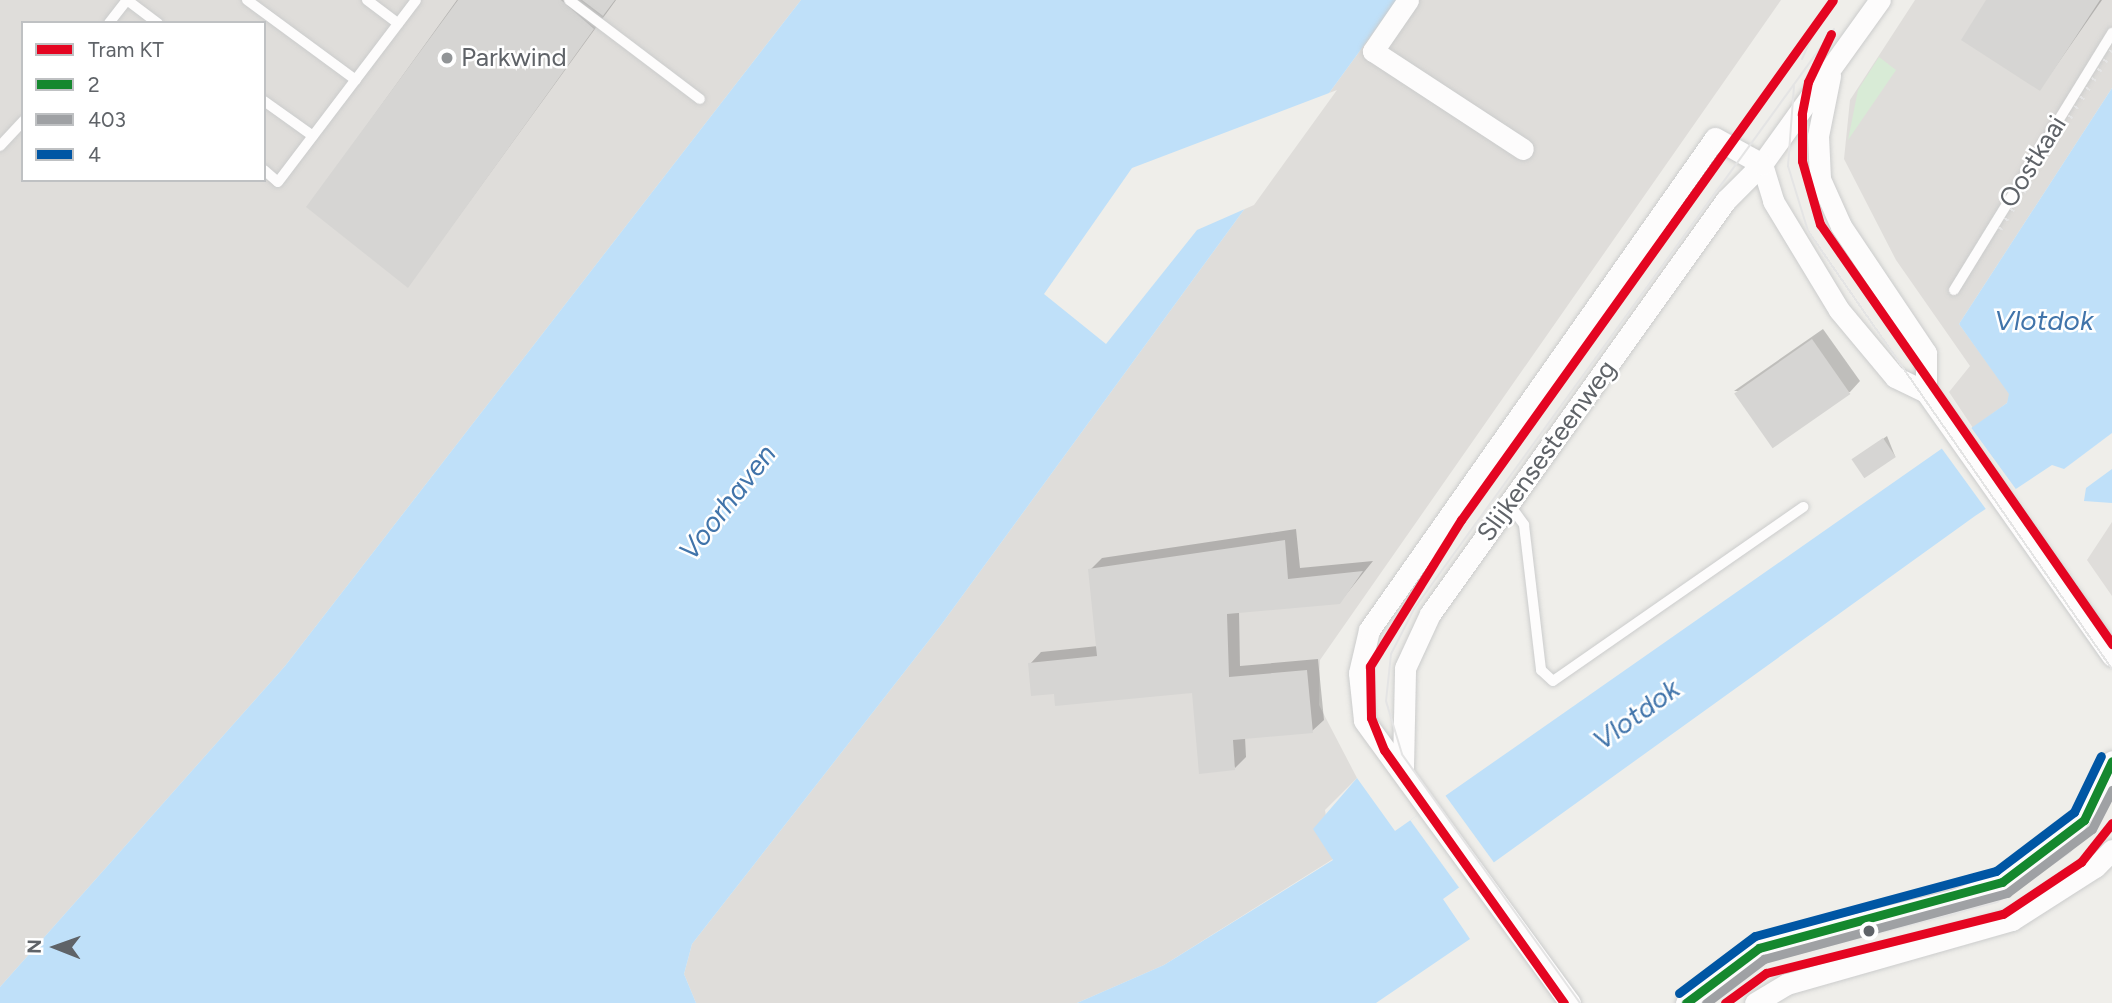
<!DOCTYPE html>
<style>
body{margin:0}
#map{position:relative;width:2112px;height:1003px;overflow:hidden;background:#efeeea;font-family:Figtree,sans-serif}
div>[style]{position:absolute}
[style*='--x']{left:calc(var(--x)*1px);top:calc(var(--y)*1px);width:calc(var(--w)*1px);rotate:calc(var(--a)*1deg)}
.industrial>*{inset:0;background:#dfddda}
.green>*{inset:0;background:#d8ebd6}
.water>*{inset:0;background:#bfe0f9}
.pier>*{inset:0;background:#efeeea;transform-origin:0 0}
.shadow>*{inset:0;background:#0003}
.building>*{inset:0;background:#d6d5d3;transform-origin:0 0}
.roads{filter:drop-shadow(0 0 2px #cbcccc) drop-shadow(0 0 2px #cbcccc)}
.lane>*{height:10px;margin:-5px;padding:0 5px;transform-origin:5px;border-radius:5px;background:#fdfcfc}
.street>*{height:21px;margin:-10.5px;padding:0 10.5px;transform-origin:10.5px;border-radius:10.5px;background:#fdfcfc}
.tram>*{height:2px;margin:-1px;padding:0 1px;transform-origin:1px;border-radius:1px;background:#e4e4e4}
.rail>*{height:5px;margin-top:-2.5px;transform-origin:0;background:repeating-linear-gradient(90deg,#e4e4e4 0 2px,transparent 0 11px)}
.bus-1>*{height:9px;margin:-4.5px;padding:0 4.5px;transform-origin:4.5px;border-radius:4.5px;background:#15882e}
.bus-2>*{height:9px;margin:-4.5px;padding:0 4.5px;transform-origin:4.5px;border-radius:4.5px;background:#9fa1a4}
.bus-3>*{height:9px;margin:-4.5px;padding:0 4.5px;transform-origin:4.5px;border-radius:4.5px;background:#0056a4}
.tram-1>*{height:9px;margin:-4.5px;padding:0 4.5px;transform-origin:4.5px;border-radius:4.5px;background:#e40521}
.dots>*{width:19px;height:19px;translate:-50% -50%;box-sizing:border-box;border:4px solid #fff;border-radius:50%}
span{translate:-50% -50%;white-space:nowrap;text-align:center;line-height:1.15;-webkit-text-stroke:5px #fff;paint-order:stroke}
.poi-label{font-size:26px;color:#5f6368}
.left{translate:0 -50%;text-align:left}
.street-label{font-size:26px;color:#5f6368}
.water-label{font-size:28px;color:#4174aa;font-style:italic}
.legend{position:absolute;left:21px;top:21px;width:245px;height:161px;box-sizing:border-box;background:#fff;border:2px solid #bfc1c3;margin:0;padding:9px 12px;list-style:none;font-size:21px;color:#5f6368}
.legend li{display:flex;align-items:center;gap:14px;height:35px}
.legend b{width:35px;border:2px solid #bfc1c3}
.north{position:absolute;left:21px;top:912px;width:70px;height:70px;-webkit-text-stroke:5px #fff;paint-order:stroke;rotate:271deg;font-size:19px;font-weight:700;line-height:28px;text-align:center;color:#5f6368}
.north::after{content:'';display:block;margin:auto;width:24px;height:32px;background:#5f6368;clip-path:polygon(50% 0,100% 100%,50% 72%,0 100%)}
</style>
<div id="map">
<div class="industrial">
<div style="clip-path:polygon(evenodd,0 0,801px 0,285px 666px,0 987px,0 0,23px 23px,264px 23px,264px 180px,23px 180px,23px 23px)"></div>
<div style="clip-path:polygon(1397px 0,1781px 0,1320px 660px,1319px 705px,1357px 778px,1325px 810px,1333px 859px,1164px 965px,1077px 1003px,696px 1003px,684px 974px,692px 944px,941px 625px)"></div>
<div style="clip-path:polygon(1915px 0,2112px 0,2112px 88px,1959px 324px,2010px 394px,2007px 403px,1973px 428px,1949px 392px,1970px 366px,1896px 260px,1844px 159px,1850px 100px)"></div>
<div style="clip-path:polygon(2112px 522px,2112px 596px,2087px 560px)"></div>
</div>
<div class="green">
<div style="clip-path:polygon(1879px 57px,1896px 70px,1848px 140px,1858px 90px)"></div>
</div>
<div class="water">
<div style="clip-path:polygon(801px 0,1397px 0,941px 625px,692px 944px,684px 974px,696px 1003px,0 1003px,0 987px,285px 666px)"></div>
<div style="clip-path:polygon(2112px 88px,2112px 433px,2064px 469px,2052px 465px,1975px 516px,1443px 899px,1470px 939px,1376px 1003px,1077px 1003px,1164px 965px,1333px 860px,1313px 829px,1357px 778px,1395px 831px,2007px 403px,2009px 394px,1959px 324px)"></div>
<div style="clip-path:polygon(2112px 469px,2112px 503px,2084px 501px,2086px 488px)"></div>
</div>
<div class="pier">
<div style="clip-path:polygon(1337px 90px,1254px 205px,1197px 230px,1106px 344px,1044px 294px,1132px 168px)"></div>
<div style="left:1970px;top:426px;width:82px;height:36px;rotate:54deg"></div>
<div style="left:1445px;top:795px;width:87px;height:43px;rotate:54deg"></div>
</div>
<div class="shadow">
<div style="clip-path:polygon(457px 0,616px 0,408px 286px,308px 207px)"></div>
<div style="clip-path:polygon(1988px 0,2102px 0,2040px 89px)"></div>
<div style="clip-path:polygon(1823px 329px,1860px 381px,1850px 392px,1734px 391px)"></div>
<div style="clip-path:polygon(1887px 436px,1895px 456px,1858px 457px)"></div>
<div style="clip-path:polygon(1296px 529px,1300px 568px,1373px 561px,1340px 602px,1239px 611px,1240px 666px,1318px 659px,1324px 720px,1312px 731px,1245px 737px,1246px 757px,1235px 768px,1194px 692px,1056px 692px,1030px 664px,1041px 652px,1098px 646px,1090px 570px,1102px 558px)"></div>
</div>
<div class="building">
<div style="clip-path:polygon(458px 0,561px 0,594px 29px,408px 288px,306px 207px)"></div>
<div style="clip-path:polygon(582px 0,615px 0,603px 16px)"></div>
<div style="clip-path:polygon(1986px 0,2100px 0,2040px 91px,1961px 40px)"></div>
<div style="left:1812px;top:339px;width:67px;height:95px;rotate:55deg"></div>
<div style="left:1883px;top:438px;width:23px;height:38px;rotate:56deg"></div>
<div style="clip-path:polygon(1285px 540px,1288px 579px,1363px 571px,1340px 604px,1227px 614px,1229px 677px,1307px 670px,1313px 733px,1233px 740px,1235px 770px,1199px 774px,1192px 693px,1055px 706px,1054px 694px,1031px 696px,1028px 663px,1097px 656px,1088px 569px)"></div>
</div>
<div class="roads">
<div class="lane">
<div style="--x:127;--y:0;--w:39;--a:37"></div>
<div style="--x:247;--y:0;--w:135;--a:36.3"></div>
<div style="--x:367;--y:0;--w:39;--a:37"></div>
<div style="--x:569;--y:0;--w:164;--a:37.1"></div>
<div style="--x:109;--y:23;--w:29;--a:-52"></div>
<div style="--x:264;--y:101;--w:60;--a:35.5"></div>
<div style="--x:0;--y:146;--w:34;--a:-47"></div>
<div style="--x:264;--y:170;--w:18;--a:41"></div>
<div style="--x:278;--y:182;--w:228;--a:-52.8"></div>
<div style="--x:1954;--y:290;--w:302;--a:-58.4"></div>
<div style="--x:1509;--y:504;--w:26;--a:54"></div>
<div style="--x:1524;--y:525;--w:146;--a:83.3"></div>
<div style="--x:1541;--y:670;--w:16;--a:43"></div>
<div style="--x:1553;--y:681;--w:305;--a:-34.8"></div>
</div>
<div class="street">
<div style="--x:1408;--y:0;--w:62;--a:124.5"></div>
<div style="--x:1373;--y:51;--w:179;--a:33.2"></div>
<div style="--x:1830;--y:76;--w:61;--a:101.3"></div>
<div style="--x:1818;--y:136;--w:43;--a:87.3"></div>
<div style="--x:1820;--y:179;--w:51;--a:65.9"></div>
<div style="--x:1841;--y:226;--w:153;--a:56.2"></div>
<div style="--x:1926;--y:353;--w:39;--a:90"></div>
<div style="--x:1762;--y:164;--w:39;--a:73"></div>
<div style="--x:1773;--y:201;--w:127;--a:58.8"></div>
<div style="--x:1839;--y:310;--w:87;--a:50.1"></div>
<div style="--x:1895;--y:377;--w:34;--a:26"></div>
<div style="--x:1926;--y:392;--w:323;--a:54.8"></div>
<div style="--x:1403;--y:767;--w:99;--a:-88.8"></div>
<div style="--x:1405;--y:668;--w:60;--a:-65.2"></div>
<div style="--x:1430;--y:614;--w:509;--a:-54.44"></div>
<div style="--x:1726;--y:200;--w:51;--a:-45"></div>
<div style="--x:1762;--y:164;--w:202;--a:-54.3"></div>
<div style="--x:1570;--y:1003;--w:350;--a:-126.1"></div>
<div style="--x:1364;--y:720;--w:47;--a:-96.1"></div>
<div style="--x:1359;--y:673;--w:44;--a:-76.9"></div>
<div style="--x:1369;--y:630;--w:601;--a:-54.88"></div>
<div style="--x:1715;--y:138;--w:54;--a:29"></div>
<div style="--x:1686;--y:1003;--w:91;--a:-37"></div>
<div style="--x:1759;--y:948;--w:200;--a:-13.9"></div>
<div style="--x:1953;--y:900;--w:52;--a:-20.2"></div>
<div style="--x:2002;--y:882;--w:103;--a:-37.1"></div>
<div style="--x:2084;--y:820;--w:65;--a:-64.6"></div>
<div style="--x:1755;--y:1003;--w:37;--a:-31"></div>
<div style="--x:1787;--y:984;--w:234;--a:-15.9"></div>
<div style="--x:2012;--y:920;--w:98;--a:-32.6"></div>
<div style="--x:2095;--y:867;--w:24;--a:-45"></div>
</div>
</div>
<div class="tram">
<div style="--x:1802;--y:59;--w:45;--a:-66.3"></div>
<div style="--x:1794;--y:86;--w:80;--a:94.3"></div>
<div style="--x:1788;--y:166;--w:68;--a:72.9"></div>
<div style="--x:1808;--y:231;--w:533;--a:55.24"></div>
<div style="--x:1580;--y:1003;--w:306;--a:-125.6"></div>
<div style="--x:1402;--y:754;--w:55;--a:-106.8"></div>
<div style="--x:1386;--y:701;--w:47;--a:-83.9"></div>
<div style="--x:1391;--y:654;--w:51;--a:-62.9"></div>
<div style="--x:1414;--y:609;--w:716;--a:-54.09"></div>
<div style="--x:1703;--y:1003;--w:70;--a:-34.6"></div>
<div style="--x:1761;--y:963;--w:244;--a:-14.5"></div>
<div style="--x:1997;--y:902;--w:88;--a:-34.4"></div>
<div style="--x:2070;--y:852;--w:73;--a:-55"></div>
</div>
<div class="rail">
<div style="--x:2000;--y:229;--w:211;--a:-58"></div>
</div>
<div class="bus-1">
<div style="--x:1686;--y:1003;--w:91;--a:-37"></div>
<div style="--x:1759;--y:948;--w:252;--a:-15.2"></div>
<div style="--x:2002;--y:882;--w:103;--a:-37.1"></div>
<div style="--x:2084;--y:820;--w:65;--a:-64.6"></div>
</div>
<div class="bus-2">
<div style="--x:1706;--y:1003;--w:73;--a:-37.2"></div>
<div style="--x:1764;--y:959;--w:252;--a:-15.2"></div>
<div style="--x:2007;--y:893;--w:106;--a:-37"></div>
<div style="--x:2092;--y:829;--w:44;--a:-62.9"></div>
</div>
<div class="bus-3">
<div style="--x:1679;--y:993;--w:95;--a:-36.9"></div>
<div style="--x:1755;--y:936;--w:250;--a:-15.1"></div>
<div style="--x:1996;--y:871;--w:98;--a:-37.1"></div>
<div style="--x:2074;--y:812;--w:62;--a:-64.3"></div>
</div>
<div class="tram-1">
<div style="--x:1831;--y:34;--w:53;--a:115.6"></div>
<div style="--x:1808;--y:82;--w:33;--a:101"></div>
<div style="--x:1802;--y:114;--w:47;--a:90"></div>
<div style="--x:1802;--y:161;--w:66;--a:74.1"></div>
<div style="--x:1820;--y:224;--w:512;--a:55.19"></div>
<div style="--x:1564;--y:1003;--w:310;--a:-125.4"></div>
<div style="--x:1384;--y:750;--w:35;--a:-112"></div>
<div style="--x:1371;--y:718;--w:52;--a:-91.1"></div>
<div style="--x:1370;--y:666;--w:172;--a:-58.1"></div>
<div style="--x:1461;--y:520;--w:639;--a:-54.42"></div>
<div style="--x:1725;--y:1003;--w:51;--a:-36.2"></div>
<div style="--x:1766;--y:973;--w:244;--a:-14"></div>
<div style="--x:2003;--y:914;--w:94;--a:-33.7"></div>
<div style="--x:2081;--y:862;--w:50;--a:-51.5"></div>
</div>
<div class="dots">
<div style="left:447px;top:58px;background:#919496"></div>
<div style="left:1869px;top:931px;background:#5f6368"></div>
</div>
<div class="poi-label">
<span class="left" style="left:461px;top:58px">Parkwind</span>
</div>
<div class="street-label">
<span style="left:2033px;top:162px;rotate:-58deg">Oostkaai</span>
<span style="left:1547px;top:451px;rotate:-54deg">Slijkensesteenweg</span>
</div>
<div class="water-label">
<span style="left:2044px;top:320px">Vlotdok</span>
<span style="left:727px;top:502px;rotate:-52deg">Voorhaven</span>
<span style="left:1636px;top:714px;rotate:-36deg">Vlotdok</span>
</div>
<ul class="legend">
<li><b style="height:9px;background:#e40521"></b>Tram KT</li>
<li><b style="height:9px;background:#15882e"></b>2</li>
<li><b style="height:9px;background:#9fa1a4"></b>403</li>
<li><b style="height:9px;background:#0056a4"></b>4</li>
</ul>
<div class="north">N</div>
</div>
